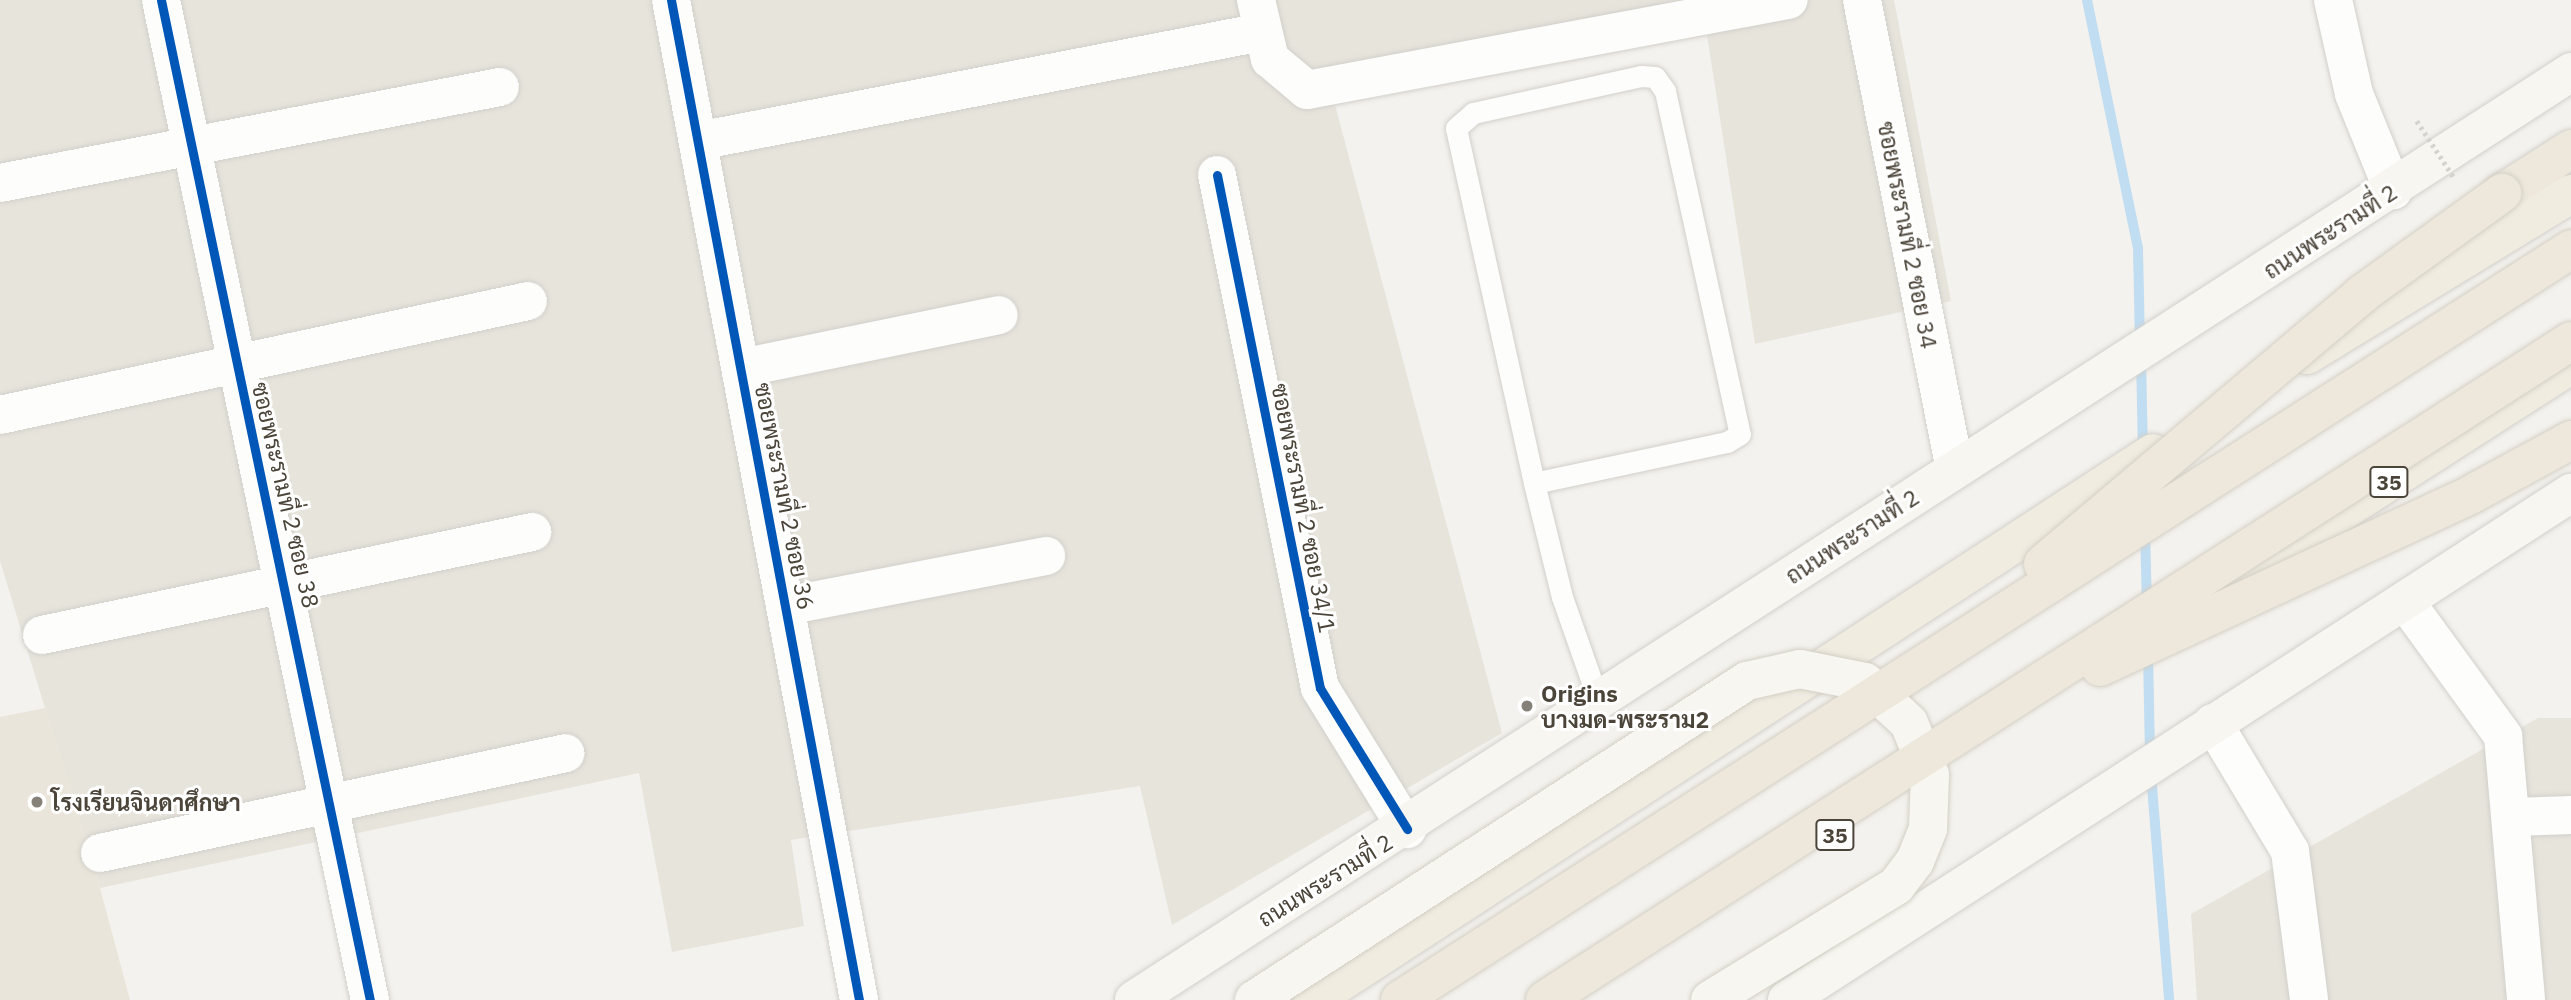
<!DOCTYPE html>
<meta charset="utf-8">
<style>
body{margin:0}
#map{position:relative;width:2571px;height:1000px;overflow:hidden;background:#f4f2ee;font-family:"IBM Plex Sans",Sarabun,sans-serif}
div>[style]{position:absolute}
[style*='--x']{left:calc(var(--x)*1px);top:calc(var(--y)*1px);width:calc(var(--w)*1px);rotate:calc(var(--a)*1deg)}
.residential>*{inset:0;background:#e7e4dc}
.education>*{inset:0;background:#eae5da}
.stream>*{height:10px;margin:-5px;padding:0 5px;transform-origin:5px;border-radius:5px;background:#c0ddf1}
.roads{filter:drop-shadow(0 0 2px #d2d0cb) drop-shadow(0 0 2px #d2d0cb)}
.service>*{height:21px;margin:-10.5px;padding:0 10.5px;transform-origin:10.5px;border-radius:10.5px;background:#fdfdfc}
.minor>*{height:38px;margin:-19px;padding:0 19px;transform-origin:19px;border-radius:19px;background:#fdfdfc}
.secondary>*{height:38px;margin:-19px;padding:0 19px;transform-origin:19px;border-radius:19px;background:#f7f6f1}
.trunk>*{height:38px;margin:-19px;padding:0 19px;transform-origin:19px;border-radius:19px;background:#f0ece0}
.motorway>*{height:38px;margin:-19px;padding:0 19px;transform-origin:19px;border-radius:19px;background:#ede8db}
.path-bridge>*{height:4.5px;margin-top:-2.25px;transform-origin:0;background:repeating-linear-gradient(90deg,#d3d2cc 0 3.5px,transparent 0 7px)}
.bridges{filter:drop-shadow(0 0 2px #d3cfc5) drop-shadow(0 0 2px #d3cfc5)}
.secondary-bridge>*{height:38px;margin:-19px;padding:0 19px;transform-origin:19px;border-radius:19px;background:#f7f6f1}
.motorway-bridge>*{height:38px;margin:-19px;padding:0 19px;transform-origin:19px;border-radius:19px;background:#ede8db}
.cycleway>*{height:9px;margin:-4.5px;padding:0 4.5px;transform-origin:4.5px;border-radius:4.5px;background:#0057b8}
.dots>*{width:19px;height:19px;translate:-50% -50%;box-sizing:border-box;border:4px solid #fff;border-radius:50%}
span{translate:-50% -50%;white-space:nowrap;text-align:center;line-height:1.15;-webkit-text-stroke:6px #fff;paint-order:stroke}
.shield-label span{padding:2px 5px;background:#fff;border:2px solid;border-radius:5px;-webkit-text-stroke-width:0}
.shield-label{font-size:21px;color:#4b4439;font-weight:700}
.street-label{font-size:23px;color:#4b4439}
.poi-label{font-size:23px;color:#4b4439;font-weight:700}
.left{translate:0 -50%;text-align:left}
</style>
<div id="map">
<div class="residential">
<div style="clip-path:polygon(0 0,1894px 0,1951px 301px,1755px 344px,1707px 35px,1333px 97px,1502px 733px,1172px 925px,1140px 786px,791px 840px,804px 926px,672px 952px,639px 773px,100px 888px,0 561px)"></div>
<div style="clip-path:polygon(2538px 718px,2571px 718px,2571px 1000px,2197px 1000px,2191px 914px)"></div>
</div>
<div class="education">
<div style="clip-path:polygon(45px 708px,100px 888px,130px 1000px,0 1000px,0 717px)"></div>
</div>
<div class="stream">
<div style="--x:2087;--y:0;--w:253;--a:78.4"></div>
<div style="--x:2138;--y:248;--w:94;--a:88.8"></div>
<div style="--x:2141;--y:358;--w:92;--a:88.8"></div>
<div style="--x:2145;--y:533;--w:71;--a:88.4"></div>
<div style="--x:2148;--y:652;--w:103;--a:88.9"></div>
<div style="--x:2151;--y:774;--w:227;--a:85.4"></div>
</div>
<div class="roads">
<div class="service">
<div style="--x:1641;--y:76;--w:14;--a:4"></div>
<div style="--x:1655;--y:77;--w:17;--a:54"></div>
<div style="--x:1665;--y:91;--w:351;--a:77.7"></div>
<div style="--x:1740;--y:434;--w:15;--a:148"></div>
<div style="--x:1727;--y:442;--w:197;--a:168"></div>
<div style="--x:1534;--y:483;--w:363;--a:-102.4"></div>
<div style="--x:1456;--y:128;--w:23;--a:-41"></div>
<div style="--x:1473;--y:113;--w:172;--a:-12.4"></div>
<div style="--x:1534;--y:483;--w:117;--a:76.2"></div>
<div style="--x:1562;--y:597;--w:108;--a:70.6"></div>
</div>
<div class="minor">
<div style="--x:161;--y:0;--w:1022;--a:78.2"></div>
<div style="--x:671;--y:0;--w:1018;--a:79.35"></div>
<div style="--x:1256;--y:0;--w:61;--a:76.7"></div>
<div style="--x:1270;--y:59;--w:48;--a:40"></div>
<div style="--x:1307;--y:90;--w:490;--a:-10.6"></div>
<div style="--x:1862;--y:0;--w:478;--a:78.8"></div>
<div style="--x:2333;--y:0;--w:96;--a:77.4"></div>
<div style="--x:2354;--y:94;--w:104;--a:67.9"></div>
<div style="--x:698;--y:141;--w:574;--a:-10.94"></div>
<div style="--x:1217;--y:175;--w:523;--a:78.65"></div>
<div style="--x:1320;--y:688;--w:166;--a:58.3"></div>
<div style="--x:0;--y:183;--w:509;--a:-10.87"></div>
<div style="--x:741;--y:368;--w:263;--a:-11.6"></div>
<div style="--x:0;--y:415;--w:540;--a:-12.18"></div>
<div style="--x:2405;--y:601;--w:167;--a:54"></div>
<div style="--x:2503;--y:736;--w:265;--a:85"></div>
<div style="--x:786;--y:606;--w:265;--a:-10.9"></div>
<div style="--x:42;--y:635;--w:501;--a:-11.87"></div>
<div style="--x:2213;--y:723;--w:149;--a:59"></div>
<div style="--x:2290;--y:851;--w:150;--a:82.7"></div>
<div style="--x:2513;--y:817;--w:58;--a:-2"></div>
<div style="--x:100;--y:853;--w:476;--a:-12.1"></div>
</div>
<div class="secondary">
<div style="--x:1134;--y:1000;--w:1711;--a:-32.85"></div>
<div style="--x:1787;--y:1000;--w:934;--a:-32.89"></div>
</div>
<div class="trunk">
<div style="--x:2307;--y:355;--w:309;--a:-31.4"></div>
<div style="--x:2181;--y:615;--w:463;--a:-32.7"></div>
<div style="--x:1313;--y:1000;--w:1002;--a:-33.07"></div>
</div>
<div class="motorway">
<div style="--x:2502;--y:193;--w:82;--a:-32.5"></div>
</div>
</div>
<div class="path-bridge">
<div style="--x:2417;--y:121;--w:69;--a:56.8"></div>
</div>
<div class="bridges">
<div class="secondary-bridge">
<div style="--x:1254;--y:1000;--w:587;--a:-32.91"></div>
<div style="--x:1747;--y:681;--w:54;--a:-12.8"></div>
<div style="--x:1800;--y:669;--w:66;--a:11.3"></div>
<div style="--x:1865;--y:682;--w:60;--a:43"></div>
<div style="--x:1909;--y:723;--w:56;--a:68"></div>
<div style="--x:1930;--y:775;--w:54;--a:92.1"></div>
<div style="--x:1928;--y:829;--w:35;--a:112"></div>
<div style="--x:1915;--y:861;--w:31;--a:127"></div>
<div style="--x:1896;--y:886;--w:218;--a:148.5"></div>
</div>
<div class="motorway-bridge">
<div style="--x:2043;--y:564;--w:418;--a:-40.2"></div>
<div style="--x:2362;--y:294;--w:173;--a:-35.8"></div>
<div style="--x:2100;--y:667;--w:410;--a:-24.9"></div>
<div style="--x:2472;--y:494;--w:113;--a:-28.6"></div>
<div style="--x:1400;--y:1000;--w:1391;--a:-32.67"></div>
<div style="--x:1545;--y:1000;--w:1219;--a:-32.71"></div>
</div>
</div>
<div class="cycleway">
<div style="--x:161;--y:0;--w:1022;--a:78.2"></div>
<div style="--x:671;--y:0;--w:1018;--a:79.35"></div>
<div style="--x:1217;--y:175;--w:523;--a:78.65"></div>
<div style="--x:1320;--y:688;--w:166;--a:58.3"></div>
</div>
<div class="dots">
<div style="left:1527px;top:706px;background:#868178"></div>
<div style="left:37px;top:802px;background:#868178"></div>
</div>
<div class="shield-label">
<span style="left:2389px;top:482px">35</span>
<span style="left:1835px;top:835px">35</span>
</div>
<div class="street-label">
<span style="left:2330px;top:231px;rotate:-33deg">ถนนพระรามที่ 2</span>
<span style="left:1908px;top:235px;rotate:79deg">ซอยพระรามที่ 2 ซอย 34</span>
<span style="left:286px;top:495px;rotate:77deg">ซอยพระรามที่ 2 ซอย 38</span>
<span style="left:785px;top:496px;rotate:79deg">ซอยพระรามที่ 2 ซอย 36</span>
<span style="left:1304px;top:508px;rotate:79deg">ซอยพระรามที่ 2 ซอย 34/1</span>
<span style="left:1852px;top:536px;rotate:-33deg">ถนนพระรามที่ 2</span>
<span style="left:1325px;top:880px;rotate:-32deg">ถนนพระรามที่ 2</span>
</div>
<div class="poi-label">
<span class="left" style="left:1541px;top:706px">Origins<br>บางมด-พระราม2</span>
<span class="left" style="left:51px;top:802px">โรงเรียนจินดาศึกษา</span>
</div>
</div>
